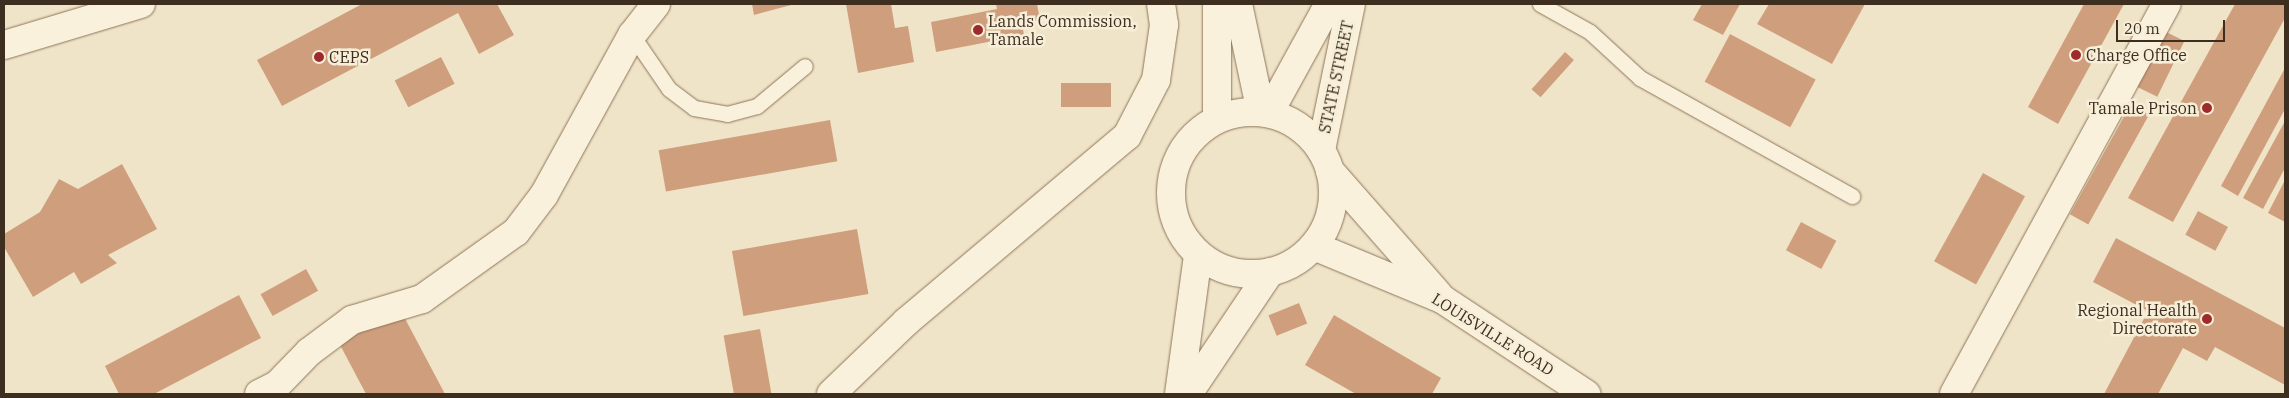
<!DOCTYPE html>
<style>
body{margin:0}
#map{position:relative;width:2289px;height:398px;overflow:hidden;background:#f0e4c8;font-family:"IBM Plex Serif",serif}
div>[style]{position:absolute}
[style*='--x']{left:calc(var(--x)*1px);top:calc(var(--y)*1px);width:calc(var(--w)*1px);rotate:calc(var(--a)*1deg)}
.building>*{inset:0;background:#cf9f7d;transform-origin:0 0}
.roads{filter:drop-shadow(0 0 1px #8d765c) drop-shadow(0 0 1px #8d765c)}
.lane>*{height:15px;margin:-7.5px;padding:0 7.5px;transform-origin:7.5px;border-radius:7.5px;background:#faf1dc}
.street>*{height:28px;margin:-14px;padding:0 14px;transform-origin:14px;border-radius:14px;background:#faf1dc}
.secondary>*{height:28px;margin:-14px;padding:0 14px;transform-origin:14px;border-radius:14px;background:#faf1dc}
.secondary>.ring{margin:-14px;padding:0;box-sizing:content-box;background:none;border:28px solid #faf1dc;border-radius:50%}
.dots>*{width:14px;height:14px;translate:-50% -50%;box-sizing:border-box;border:2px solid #f7eed8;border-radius:50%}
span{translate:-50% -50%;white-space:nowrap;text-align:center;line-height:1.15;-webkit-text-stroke:5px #f7eed8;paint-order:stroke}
.poi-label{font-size:16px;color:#3d2e20}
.left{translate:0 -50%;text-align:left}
.right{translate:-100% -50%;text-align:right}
.street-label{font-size:16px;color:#3d2e20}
.frame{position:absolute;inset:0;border:5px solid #3d2e20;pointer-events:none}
.scale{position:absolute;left:2116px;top:20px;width:109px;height:22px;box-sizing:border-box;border:2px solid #3d2e20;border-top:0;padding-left:6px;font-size:15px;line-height:18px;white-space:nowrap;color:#3d2e20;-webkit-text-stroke:4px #f7eed8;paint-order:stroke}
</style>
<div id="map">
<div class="building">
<div style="clip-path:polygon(362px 4px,497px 4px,514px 35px,479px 54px,458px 13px,282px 106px,257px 60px)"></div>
<div style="clip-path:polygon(752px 4px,795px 4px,754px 15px)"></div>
<div style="clip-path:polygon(846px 4px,891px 4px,895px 28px,908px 26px,914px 62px,858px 73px)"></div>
<div style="clip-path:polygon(996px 4px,1037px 4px,1040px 20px,1022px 24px,1024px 35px,936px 52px,931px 22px,997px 9px)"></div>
<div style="clip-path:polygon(1702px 4px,1740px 4px,1723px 35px,1693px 20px)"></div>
<div style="clip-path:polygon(1769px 4px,1865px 4px,1832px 64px,1757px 24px)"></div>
<div style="clip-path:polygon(2084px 4px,2124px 4px,2058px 124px,2028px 107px)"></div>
<div style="clip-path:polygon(2235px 4px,2285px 4px,2285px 18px,2173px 222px,2128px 198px)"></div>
<div style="left:2162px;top:30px;width:25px;height:62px;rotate:26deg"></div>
<div style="left:1730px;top:34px;width:97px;height:54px;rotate:28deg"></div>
<div style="left:1565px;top:52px;width:12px;height:50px;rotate:42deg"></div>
<div style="left:441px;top:57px;width:30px;height:52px;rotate:63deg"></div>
<div style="clip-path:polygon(2285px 68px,2285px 109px,2238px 196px,2221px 186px)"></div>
<div style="left:1111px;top:83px;width:24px;height:50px;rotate:90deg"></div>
<div style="left:2131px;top:104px;width:21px;height:126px;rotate:29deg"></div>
<div style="left:830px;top:120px;width:42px;height:174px;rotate:80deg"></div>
<div style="clip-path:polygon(2285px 121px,2285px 168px,2263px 209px,2243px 198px)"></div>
<div style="clip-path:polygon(122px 164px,157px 229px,108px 255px,117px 263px,81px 284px,74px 272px,33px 297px,4px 247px,4px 234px,40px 212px,59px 179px,78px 189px)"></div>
<div style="left:1983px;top:173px;width:48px;height:101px;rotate:29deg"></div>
<div style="clip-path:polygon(2285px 180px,2285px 222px,2268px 213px)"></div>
<div style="left:2198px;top:211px;width:34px;height:27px;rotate:28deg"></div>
<div style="left:1801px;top:222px;width:40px;height:32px;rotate:28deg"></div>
<div style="left:857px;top:229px;width:66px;height:127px;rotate:80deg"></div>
<div style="clip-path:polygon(2116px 238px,2285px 328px,2285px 385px,2215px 347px,2207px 361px,2183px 348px,2158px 394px,2104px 394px,2148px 311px,2093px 282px)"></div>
<div style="left:306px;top:269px;width:25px;height:52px;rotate:61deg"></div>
<div style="clip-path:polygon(239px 295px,261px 338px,154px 394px,119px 394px,105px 366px)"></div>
<div style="left:1299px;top:303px;width:22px;height:33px;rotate:68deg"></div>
<div style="clip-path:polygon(401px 311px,445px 394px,366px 394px,339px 343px)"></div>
<div style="clip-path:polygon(1334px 315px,1441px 378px,1432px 394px,1356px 394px,1305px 365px)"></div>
<div style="left:760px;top:329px;width:66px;height:37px;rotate:80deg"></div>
</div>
<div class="roads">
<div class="lane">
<div style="--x:1540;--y:4;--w:57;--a:29.2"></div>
<div style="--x:1590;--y:32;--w:68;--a:42.6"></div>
<div style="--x:1640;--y:78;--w:243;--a:29.1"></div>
<div style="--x:632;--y:35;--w:65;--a:55.6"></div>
<div style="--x:669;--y:89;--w:31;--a:37"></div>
<div style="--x:694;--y:108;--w:34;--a:10"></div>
<div style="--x:727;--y:114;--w:31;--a:-15"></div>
<div style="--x:757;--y:106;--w:62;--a:-39.8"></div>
</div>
<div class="street">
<div style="--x:4;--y:45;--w:143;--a:-16.7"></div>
<div style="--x:1330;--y:171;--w:164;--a:48.7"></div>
<div style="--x:1314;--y:246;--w:139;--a:22.5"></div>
<div style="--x:1442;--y:299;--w:173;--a:33.4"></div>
<div style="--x:259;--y:394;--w:20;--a:-27"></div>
<div style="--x:277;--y:385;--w:46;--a:-45.9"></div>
<div style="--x:309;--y:352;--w:54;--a:-36.7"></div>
<div style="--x:352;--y:320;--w:73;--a:-16.7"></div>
<div style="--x:422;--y:299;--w:115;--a:-35.5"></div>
<div style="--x:516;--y:232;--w:46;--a:-52.9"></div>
<div style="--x:544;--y:195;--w:183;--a:-61.2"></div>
<div style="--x:632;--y:35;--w:39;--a:-52"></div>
<div style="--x:831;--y:394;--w:104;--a:-43.8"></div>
<div style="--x:906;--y:322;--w:289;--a:-40.1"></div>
<div style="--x:1127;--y:136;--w:63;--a:-62.6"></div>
<div style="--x:1156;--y:80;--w:56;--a:-81.7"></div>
<div style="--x:1164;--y:25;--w:21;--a:-98"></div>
<div style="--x:1954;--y:394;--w:444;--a:-61.4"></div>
</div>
<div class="secondary">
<div style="--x:1217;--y:4;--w:115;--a:90"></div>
<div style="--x:1238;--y:4;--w:110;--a:78"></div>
<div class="ring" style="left:1171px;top:112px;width:134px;height:134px"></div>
<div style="--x:1269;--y:113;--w:124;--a:-61.2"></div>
<div style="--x:1321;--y:150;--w:149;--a:-78.4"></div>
<div style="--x:1179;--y:394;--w:140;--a:-82.2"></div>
<div style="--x:1188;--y:394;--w:147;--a:-56.1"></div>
</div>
</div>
<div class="dots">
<div style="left:978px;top:30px;background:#9e2a2b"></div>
<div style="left:2076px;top:55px;background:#9e2a2b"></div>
<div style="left:319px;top:57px;background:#9e2a2b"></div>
<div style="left:2207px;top:108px;background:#9e2a2b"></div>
<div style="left:2207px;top:319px;background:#9e2a2b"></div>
</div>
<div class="poi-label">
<span class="left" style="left:988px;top:30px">Lands Commission,<br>Tamale</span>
<span class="left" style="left:2086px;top:55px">Charge Office</span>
<span class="left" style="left:329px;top:57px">CEPS</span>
<span class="right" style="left:2197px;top:108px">Tamale Prison</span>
<span class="right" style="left:2197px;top:319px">Regional Health<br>Directorate</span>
</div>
<div class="street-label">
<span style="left:1336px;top:77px;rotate:-78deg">STATE STREET</span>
<span style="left:1493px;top:334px;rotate:32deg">LOUISVILLE ROAD</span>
</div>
<div class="frame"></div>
<div class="scale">20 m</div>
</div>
